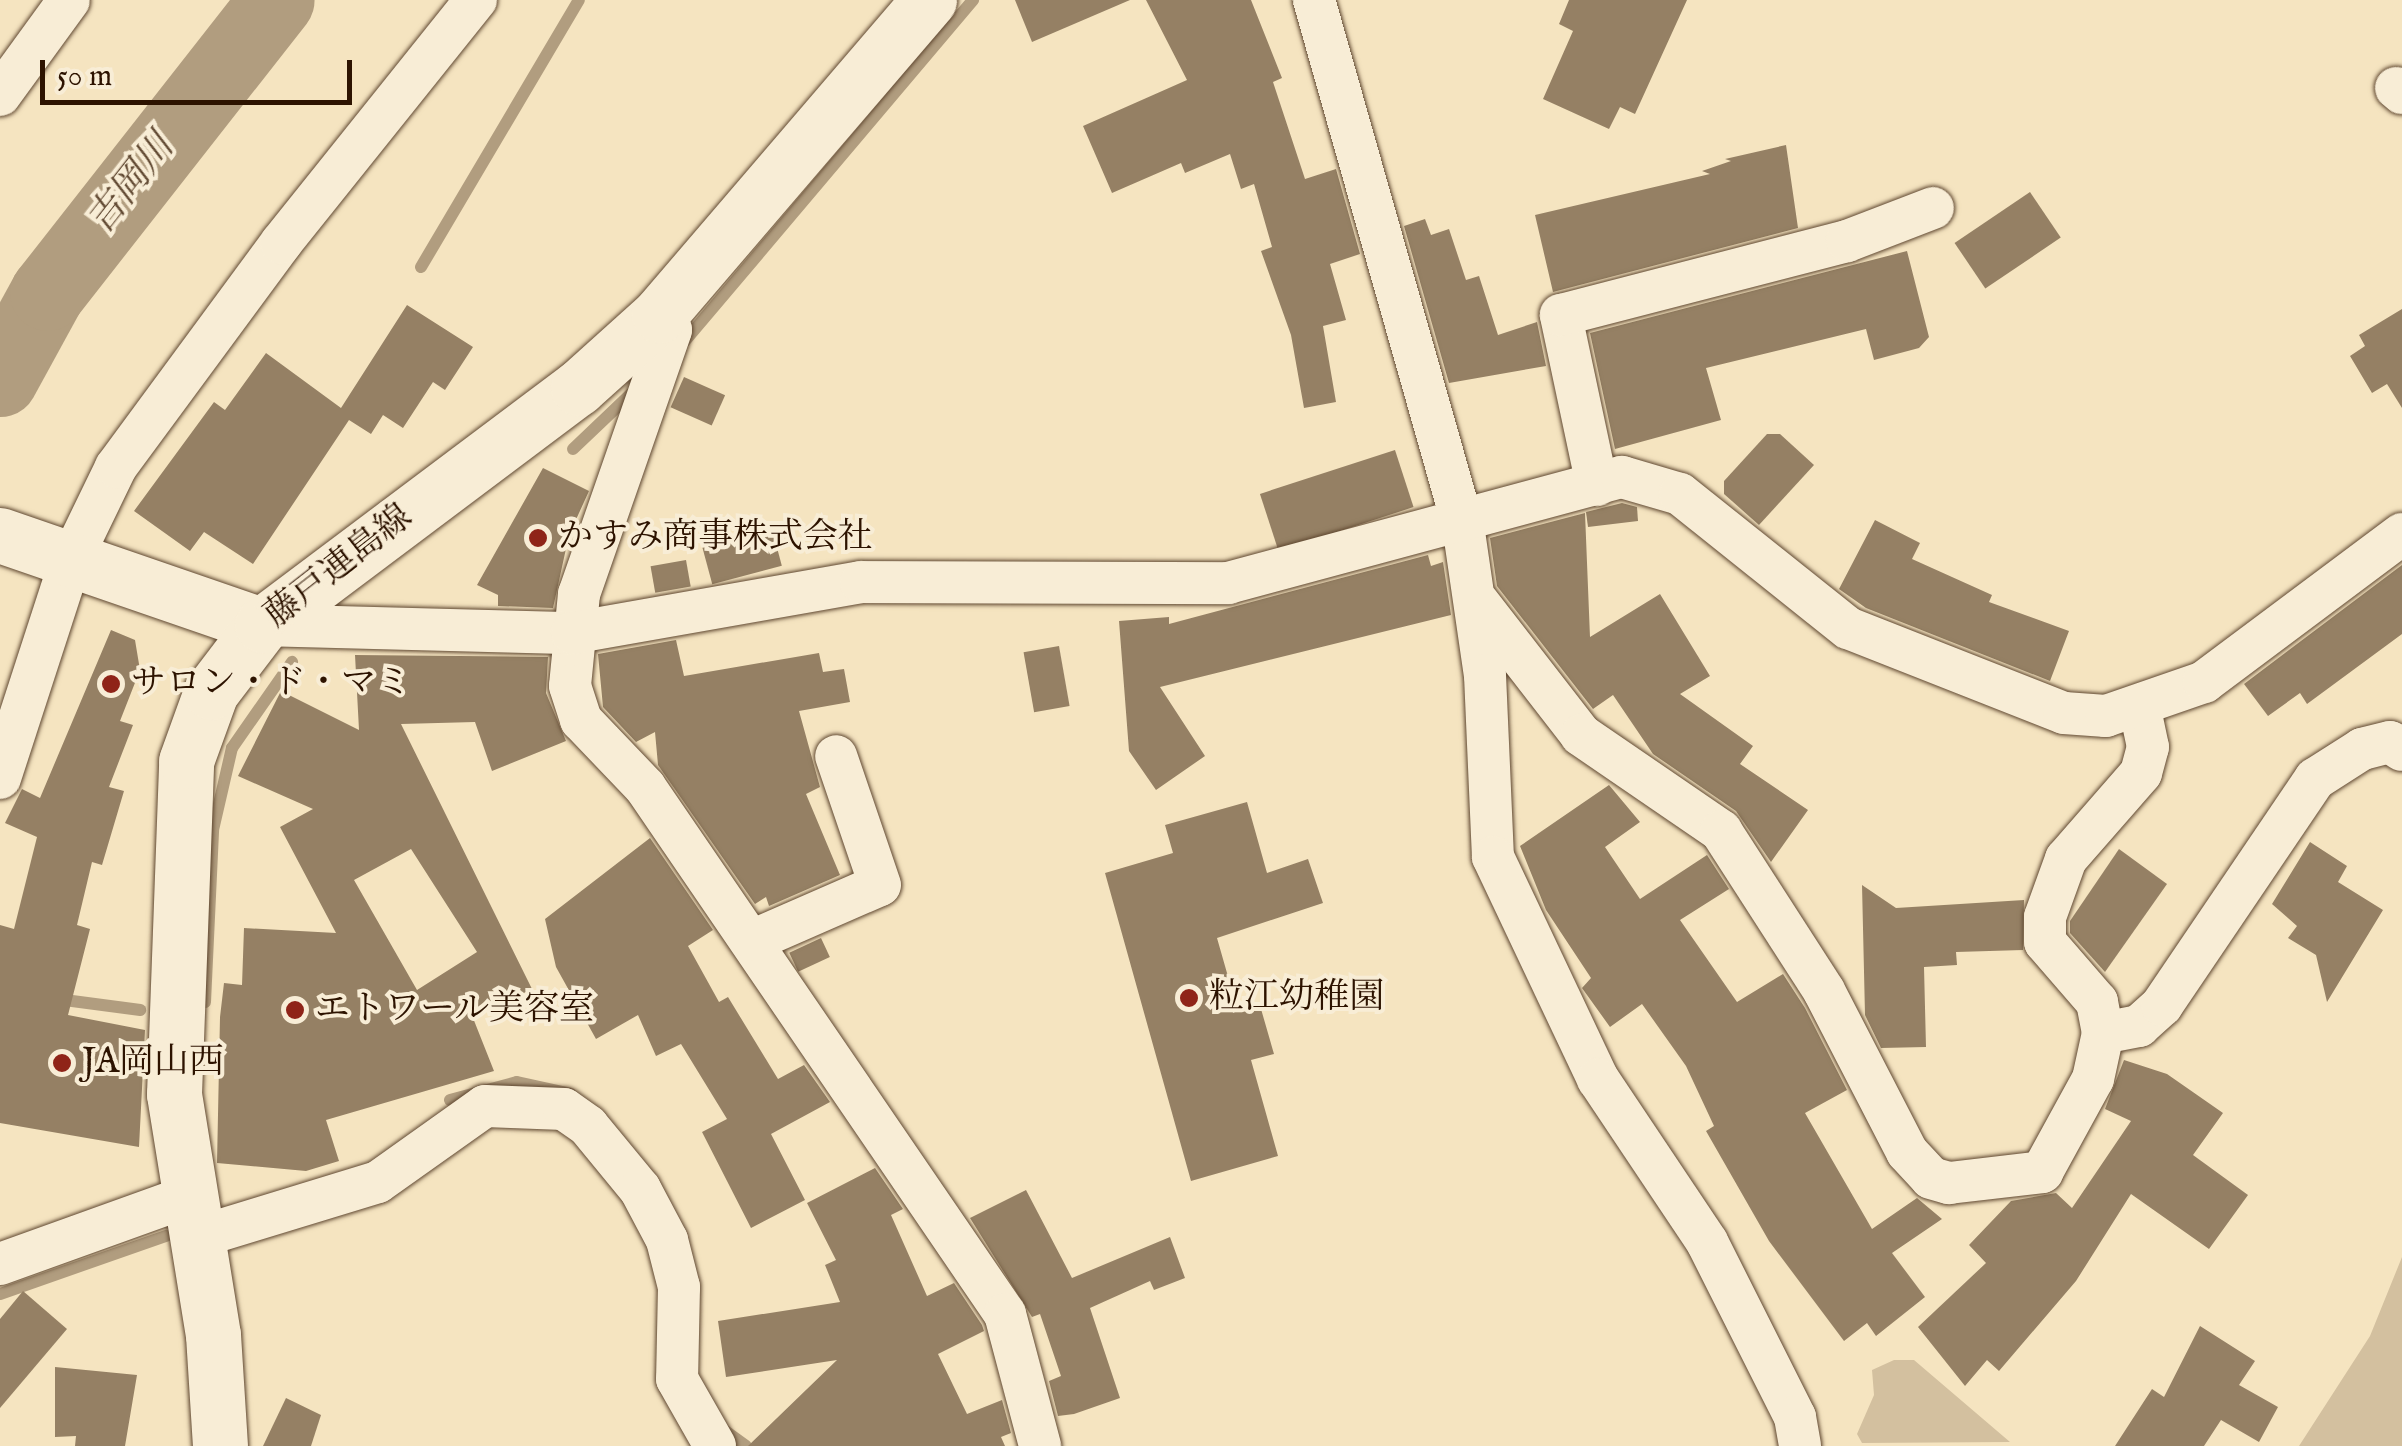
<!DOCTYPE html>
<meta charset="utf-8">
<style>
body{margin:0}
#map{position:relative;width:2402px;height:1446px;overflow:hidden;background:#f5e4c0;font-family:"IM FELL English","Noto Serif JP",serif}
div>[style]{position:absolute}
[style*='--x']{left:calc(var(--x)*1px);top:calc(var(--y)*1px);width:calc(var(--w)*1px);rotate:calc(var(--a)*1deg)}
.green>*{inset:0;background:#d3c09f}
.stream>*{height:12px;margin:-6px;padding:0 6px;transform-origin:6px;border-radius:6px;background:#b19d7f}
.river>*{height:75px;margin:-37.5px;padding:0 37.5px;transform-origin:37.5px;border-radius:37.5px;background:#b19d7f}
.building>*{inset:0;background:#958064;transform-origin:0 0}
.roads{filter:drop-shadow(0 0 2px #5f4730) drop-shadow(0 0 2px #5f4730)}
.street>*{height:42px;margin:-21px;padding:0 21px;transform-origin:21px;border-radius:21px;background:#f8edd6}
.secondary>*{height:55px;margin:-27.5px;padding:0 27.5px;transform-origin:27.5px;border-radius:27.5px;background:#f8edd6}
.dots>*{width:28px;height:28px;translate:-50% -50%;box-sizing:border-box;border:5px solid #f8edd6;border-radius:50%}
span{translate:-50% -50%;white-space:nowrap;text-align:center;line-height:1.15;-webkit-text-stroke:8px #f8edd6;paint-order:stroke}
.poi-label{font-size:35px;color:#2d1300}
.left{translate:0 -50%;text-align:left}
.street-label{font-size:35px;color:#2d1300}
.water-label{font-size:38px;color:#624a33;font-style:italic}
.scale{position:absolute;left:40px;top:60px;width:312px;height:45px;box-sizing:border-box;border:5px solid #2d1300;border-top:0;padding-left:12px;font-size:30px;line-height:35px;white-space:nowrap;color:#2d1300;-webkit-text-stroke:8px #f8edd6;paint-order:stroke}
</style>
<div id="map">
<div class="green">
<div style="clip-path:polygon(2402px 1257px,2402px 1446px,2299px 1446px,2370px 1336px)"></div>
<div style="clip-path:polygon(1894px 1360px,1914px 1360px,2010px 1442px,1862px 1443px,1857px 1434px,1874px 1395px,1872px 1370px)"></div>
</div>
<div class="stream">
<div style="--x:421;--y:267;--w:310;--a:-59.4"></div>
<div style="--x:684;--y:342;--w:448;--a:-49.8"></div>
<div style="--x:573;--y:449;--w:84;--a:-43.6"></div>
<div style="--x:57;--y:999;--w:84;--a:7.5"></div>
<div style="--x:205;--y:1002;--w:172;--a:-87.3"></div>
<div style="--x:213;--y:830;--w:84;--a:-77"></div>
<div style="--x:232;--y:748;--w:105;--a:-55.1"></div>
<div style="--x:450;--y:1100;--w:69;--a:-15"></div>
<div style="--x:517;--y:1082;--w:55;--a:12.5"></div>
<div style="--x:0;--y:1294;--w:176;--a:-19.3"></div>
<div style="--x:724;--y:1430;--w:27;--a:36"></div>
</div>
<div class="river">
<div style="--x:0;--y:379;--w:98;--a:-61.3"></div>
<div style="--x:47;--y:293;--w:372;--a:-51.9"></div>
</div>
<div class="building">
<div style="clip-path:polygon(1015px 0,1130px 0,1032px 42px)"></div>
<div style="clip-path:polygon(1146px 0,1251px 0,1282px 78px,1273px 82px,1305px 179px,1336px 169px,1360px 254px,1330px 264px,1346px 320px,1323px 326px,1336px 402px,1304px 408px,1291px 335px,1261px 251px,1272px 247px,1254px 184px,1241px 189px,1230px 154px,1185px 173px,1181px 163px,1112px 193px,1083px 126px,1187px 80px)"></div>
<div style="clip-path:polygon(1569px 0,1687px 0,1635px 114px,1620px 107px,1609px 129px,1543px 99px,1573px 31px,1559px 24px)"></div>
<div style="clip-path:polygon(1786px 145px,1798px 228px,1553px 292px,1535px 215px,1710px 174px,1702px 171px,1731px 161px,1725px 159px)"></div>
<div style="left:2030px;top:192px;width:55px;height:91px;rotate:56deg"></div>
<div style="clip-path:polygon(1425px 219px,1431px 235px,1449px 229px,1466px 280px,1479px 276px,1498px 335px,1537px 322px,1546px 366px,1449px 383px,1404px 226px)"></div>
<div style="clip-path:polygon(1907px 251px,1929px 337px,1919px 348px,1874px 360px,1866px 329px,1706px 368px,1721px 420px,1615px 449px,1590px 333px)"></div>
<div style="clip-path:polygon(407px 305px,473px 347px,445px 390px,433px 382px,403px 428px,383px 415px,371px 434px,349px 420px,253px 564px,204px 532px,190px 551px,134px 511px,214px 402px,225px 410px,266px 353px,341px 408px)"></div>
<div style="clip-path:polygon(2402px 309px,2402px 408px,2387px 384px,2372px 393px,2350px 356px,2365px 346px,2359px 335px)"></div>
<div style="left:684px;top:377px;width:45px;height:33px;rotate:24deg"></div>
<div style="clip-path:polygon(1767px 434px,1780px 434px,1814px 465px,1759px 525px,1724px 494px,1724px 481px)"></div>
<div style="left:1395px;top:450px;width:60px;height:142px;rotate:72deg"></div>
<div style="clip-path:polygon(543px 468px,589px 491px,569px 535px,553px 608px,498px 606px,498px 595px,477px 585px)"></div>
<div style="clip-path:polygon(1622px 503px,1637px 507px,1638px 521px,1588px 527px,1586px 512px)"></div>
<div style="clip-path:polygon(1585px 513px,1590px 637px,1660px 594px,1710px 676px,1680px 694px,1753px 746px,1740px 764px,1808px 810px,1771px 862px,1736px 811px,1653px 754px,1613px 695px,1593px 709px,1497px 586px,1490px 538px)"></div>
<div style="clip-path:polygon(1875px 520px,1920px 543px,1912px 559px,1992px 595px,1989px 602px,2069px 631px,2050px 681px,1866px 608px,1839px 589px)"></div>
<div style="left:772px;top:529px;width:38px;height:72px;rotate:75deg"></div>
<div style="clip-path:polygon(1428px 555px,1431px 566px,1443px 562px,1451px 615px,1160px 687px,1205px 756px,1156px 790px,1129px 751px,1119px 621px,1169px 617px,1169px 624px)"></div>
<div style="left:686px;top:560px;width:27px;height:36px;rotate:80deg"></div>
<div style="clip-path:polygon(2402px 565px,2402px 634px,2307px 704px,2300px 693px,2268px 716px,2244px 684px)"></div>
<div style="clip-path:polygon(111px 630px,135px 640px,140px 670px,120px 721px,133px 725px,109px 787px,124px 791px,102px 865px,92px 862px,77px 925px,90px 929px,68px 1015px,145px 1030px,139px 1147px,0 1123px,0 925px,14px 929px,37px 837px,5px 823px,22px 789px,40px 798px)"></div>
<div style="clip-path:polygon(676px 640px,684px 676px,819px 653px,823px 672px,844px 669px,850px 702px,799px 711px,820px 787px,806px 794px,840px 875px,769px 906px,766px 897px,755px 904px,658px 765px,655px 732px,636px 742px,603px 707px,598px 654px)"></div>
<div style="left:1059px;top:646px;width:61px;height:36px;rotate:80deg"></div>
<div style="clip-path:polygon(evenodd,355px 655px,548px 657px,546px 693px,566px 741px,492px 771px,475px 722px,401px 724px,532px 989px,473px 1018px,494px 1071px,326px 1120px,339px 1161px,306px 1171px,217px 1163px,220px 1017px,224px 983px,242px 985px,244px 928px,336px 933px,280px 827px,313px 809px,238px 776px,281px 691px,359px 730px,355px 655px,411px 849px,477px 952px,417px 990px,354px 880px,411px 849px)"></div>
<div style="clip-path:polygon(1609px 785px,1640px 822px,1605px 847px,1640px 899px,1707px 855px,1729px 889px,1680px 920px,1737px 1002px,1783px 974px,1805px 1008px,1847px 1090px,1805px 1113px,1872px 1229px,1917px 1198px,1942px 1219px,1892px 1253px,1925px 1297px,1876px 1336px,1867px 1323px,1844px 1341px,1769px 1241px,1706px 1131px,1714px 1126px,1686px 1066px,1642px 1004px,1610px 1027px,1582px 988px,1591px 978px,1546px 910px,1520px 846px)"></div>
<div style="clip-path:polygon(1247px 802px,1267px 873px,1308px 859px,1323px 903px,1217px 938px,1237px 1008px,1259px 1002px,1274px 1054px,1251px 1060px,1278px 1156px,1191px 1181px,1105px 873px,1173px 853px,1165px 825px)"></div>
<div style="clip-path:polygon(650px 838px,713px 930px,688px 946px,719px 1002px,728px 997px,778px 1079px,804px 1065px,830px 1102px,771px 1134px,805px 1200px,751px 1228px,702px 1132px,727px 1119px,681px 1044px,656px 1056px,638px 1015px,596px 1039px,556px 967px,545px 919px)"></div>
<div style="clip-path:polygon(2310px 842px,2347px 866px,2338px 882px,2383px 910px,2327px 1002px,2316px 955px,2288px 938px,2297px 926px,2272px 904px)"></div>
<div style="clip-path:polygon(2119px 849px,2167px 884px,2105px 972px,2070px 933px,2070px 921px)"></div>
<div style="clip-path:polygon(1862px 885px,1896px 908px,2024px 900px,2023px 950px,1956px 952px,1957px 965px,1924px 967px,1926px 1047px,1881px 1048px,1865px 1015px)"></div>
<div style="left:821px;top:938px;width:21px;height:35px;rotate:65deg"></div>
<div style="clip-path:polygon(2124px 1060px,2167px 1074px,2223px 1113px,2193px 1155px,2248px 1195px,2209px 1249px,2131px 1194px,2076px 1281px,1999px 1371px,1987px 1360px,1965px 1386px,1918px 1327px,1986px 1263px,1969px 1245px,2011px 1201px,2056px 1193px,2072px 1208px,2131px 1121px,2105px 1109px)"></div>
<div style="clip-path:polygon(875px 1168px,903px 1209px,891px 1215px,927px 1296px,954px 1283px,982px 1325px,984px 1331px,938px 1354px,967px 1414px,1002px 1400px,1011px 1433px,1001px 1437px,1005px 1446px,748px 1446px,837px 1360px,726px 1377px,718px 1321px,840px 1302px,825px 1265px,836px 1260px,807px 1203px)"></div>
<div style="clip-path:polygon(1026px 1190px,1072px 1278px,1170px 1237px,1185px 1278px,1154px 1290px,1150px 1281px,1090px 1308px,1120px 1398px,1074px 1414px,1058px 1416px,1049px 1381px,1061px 1376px,1040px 1314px,1032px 1317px,970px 1218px)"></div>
<div style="clip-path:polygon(23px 1291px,67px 1329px,0 1408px,0 1319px)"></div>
<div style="clip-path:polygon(2200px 1326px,2255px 1361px,2239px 1385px,2278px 1407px,2259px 1442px,2221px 1420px,2204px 1446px,2115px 1446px,2152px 1389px,2164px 1397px)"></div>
<div style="clip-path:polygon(55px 1367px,137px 1375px,125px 1446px,75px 1446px,76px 1436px,55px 1437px)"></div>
<div style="clip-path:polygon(286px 1398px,321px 1415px,311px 1446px,263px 1446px)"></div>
</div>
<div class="roads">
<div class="street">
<div style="--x:1314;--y:0;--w:546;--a:74.16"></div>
<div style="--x:1463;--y:525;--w:152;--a:81.7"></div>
<div style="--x:1485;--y:675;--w:182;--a:87.5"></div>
<div style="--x:1493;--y:857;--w:246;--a:64.7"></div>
<div style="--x:1598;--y:1079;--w:196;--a:56.2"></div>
<div style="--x:1707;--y:1242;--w:196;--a:63.3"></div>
<div style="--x:1795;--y:1417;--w:29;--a:80"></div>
<div style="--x:2396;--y:88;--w:8;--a:40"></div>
<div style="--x:0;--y:95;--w:117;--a:-54"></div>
<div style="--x:659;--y:315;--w:19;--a:51"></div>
<div style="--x:671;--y:330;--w:280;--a:109.2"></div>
<div style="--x:579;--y:594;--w:92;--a:95.6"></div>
<div style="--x:570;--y:686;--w:36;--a:72"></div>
<div style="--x:581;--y:720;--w:93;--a:46.3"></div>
<div style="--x:645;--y:787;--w:638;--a:55.66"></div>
<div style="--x:1005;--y:1314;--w:137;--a:75.1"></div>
<div style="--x:1597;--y:485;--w:174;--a:-102"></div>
<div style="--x:1561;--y:315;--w:295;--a:-14.5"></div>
<div style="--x:1847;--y:241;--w:92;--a:-21"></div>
<div style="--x:1478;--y:602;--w:168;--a:52.2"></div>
<div style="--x:1581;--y:735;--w:170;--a:34.4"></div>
<div style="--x:1721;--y:831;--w:190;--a:57.2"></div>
<div style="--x:1824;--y:991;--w:181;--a:62.7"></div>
<div style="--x:1907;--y:1152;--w:35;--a:47"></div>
<div style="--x:1931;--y:1178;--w:19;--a:16"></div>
<div style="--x:1949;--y:1183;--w:94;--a:-6.7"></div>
<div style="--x:2042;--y:1172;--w:106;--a:-61.3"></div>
<div style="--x:2093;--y:1079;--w:47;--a:-77.7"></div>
<div style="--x:2103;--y:1033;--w:32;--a:-101"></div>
<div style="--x:2097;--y:1002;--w:79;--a:-130.9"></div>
<div style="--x:2045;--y:942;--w:25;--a:-90"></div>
<div style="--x:2045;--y:917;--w:62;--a:-70.1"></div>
<div style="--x:2066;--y:859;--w:114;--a:-48.9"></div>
<div style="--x:2141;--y:773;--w:27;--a:-75"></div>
<div style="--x:2148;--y:747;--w:40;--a:-102"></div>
<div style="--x:262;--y:625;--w:310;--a:1.5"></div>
<div style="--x:572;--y:633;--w:293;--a:-10"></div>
<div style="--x:861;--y:582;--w:367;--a:0.2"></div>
<div style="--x:1228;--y:583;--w:408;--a:-15.1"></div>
<div style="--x:1622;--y:477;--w:60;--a:16.3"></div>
<div style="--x:1680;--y:494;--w:215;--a:38.6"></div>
<div style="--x:1848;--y:628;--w:232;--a:21.5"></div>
<div style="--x:2064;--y:713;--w:42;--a:4.1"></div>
<div style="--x:2106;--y:716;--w:104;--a:-19.1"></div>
<div style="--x:2204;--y:682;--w:247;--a:-36.8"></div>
<div style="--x:0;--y:778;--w:229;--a:-72"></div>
<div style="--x:71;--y:560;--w:103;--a:-64.2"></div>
<div style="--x:116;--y:467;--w:278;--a:-53.6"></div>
<div style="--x:281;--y:243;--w:312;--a:-51.3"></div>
<div style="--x:754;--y:940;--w:137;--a:-23.6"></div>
<div style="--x:880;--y:885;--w:136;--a:-108.8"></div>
<div style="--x:2103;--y:1033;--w:37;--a:-11"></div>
<div style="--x:2139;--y:1026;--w:31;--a:-42"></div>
<div style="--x:2162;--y:1005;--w:273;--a:-55.9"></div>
<div style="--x:2315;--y:779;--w:56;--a:-32.6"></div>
<div style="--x:2362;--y:749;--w:29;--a:-14"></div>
<div style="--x:2390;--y:742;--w:14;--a:34"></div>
<div style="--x:195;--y:1238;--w:191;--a:-17"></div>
<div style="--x:378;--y:1182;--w:131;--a:-35.4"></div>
<div style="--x:485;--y:1106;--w:79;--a:2.2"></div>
<div style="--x:564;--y:1109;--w:29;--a:35"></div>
<div style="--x:588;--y:1126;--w:82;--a:50.5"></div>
<div style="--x:640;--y:1189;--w:58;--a:62.1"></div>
<div style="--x:667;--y:1240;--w:49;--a:75.7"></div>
<div style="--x:679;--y:1287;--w:92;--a:91.2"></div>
<div style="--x:677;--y:1379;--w:77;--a:60.4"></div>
<div style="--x:0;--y:1264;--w:198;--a:-19.8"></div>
</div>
<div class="secondary">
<div style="--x:0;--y:535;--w:277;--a:19"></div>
<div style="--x:220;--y:1446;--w:111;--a:-93.6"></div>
<div style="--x:213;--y:1335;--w:244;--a:-99.2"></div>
<div style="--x:174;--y:1094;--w:333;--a:-87.9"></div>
<div style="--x:186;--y:761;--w:73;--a:-70.1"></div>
<div style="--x:211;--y:692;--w:84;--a:-52.7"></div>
<div style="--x:262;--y:625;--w:395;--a:-36.9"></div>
<div style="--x:578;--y:388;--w:109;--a:-42"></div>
<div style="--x:659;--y:315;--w:415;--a:-49.4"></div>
</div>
</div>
<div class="dots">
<div style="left:538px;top:538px;background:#8f2418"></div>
<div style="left:111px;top:684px;background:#8f2418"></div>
<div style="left:1189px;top:998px;background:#8f2418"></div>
<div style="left:295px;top:1010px;background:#8f2418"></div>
<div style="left:62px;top:1063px;background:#8f2418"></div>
</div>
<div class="poi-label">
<span class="left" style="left:558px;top:538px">かすみ商事株式会社</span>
<span class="left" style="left:131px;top:684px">サロン・ド・マミ</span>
<span class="left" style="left:1209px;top:998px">粒江幼稚園</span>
<span class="left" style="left:315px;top:1010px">エトワール美容室</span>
<span class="left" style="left:82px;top:1063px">JA岡山西</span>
</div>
<div class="street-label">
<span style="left:339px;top:567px;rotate:-38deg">藤戸連島線</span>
</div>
<div class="water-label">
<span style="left:132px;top:185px;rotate:-52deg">吉岡川</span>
</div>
<div class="scale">50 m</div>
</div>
